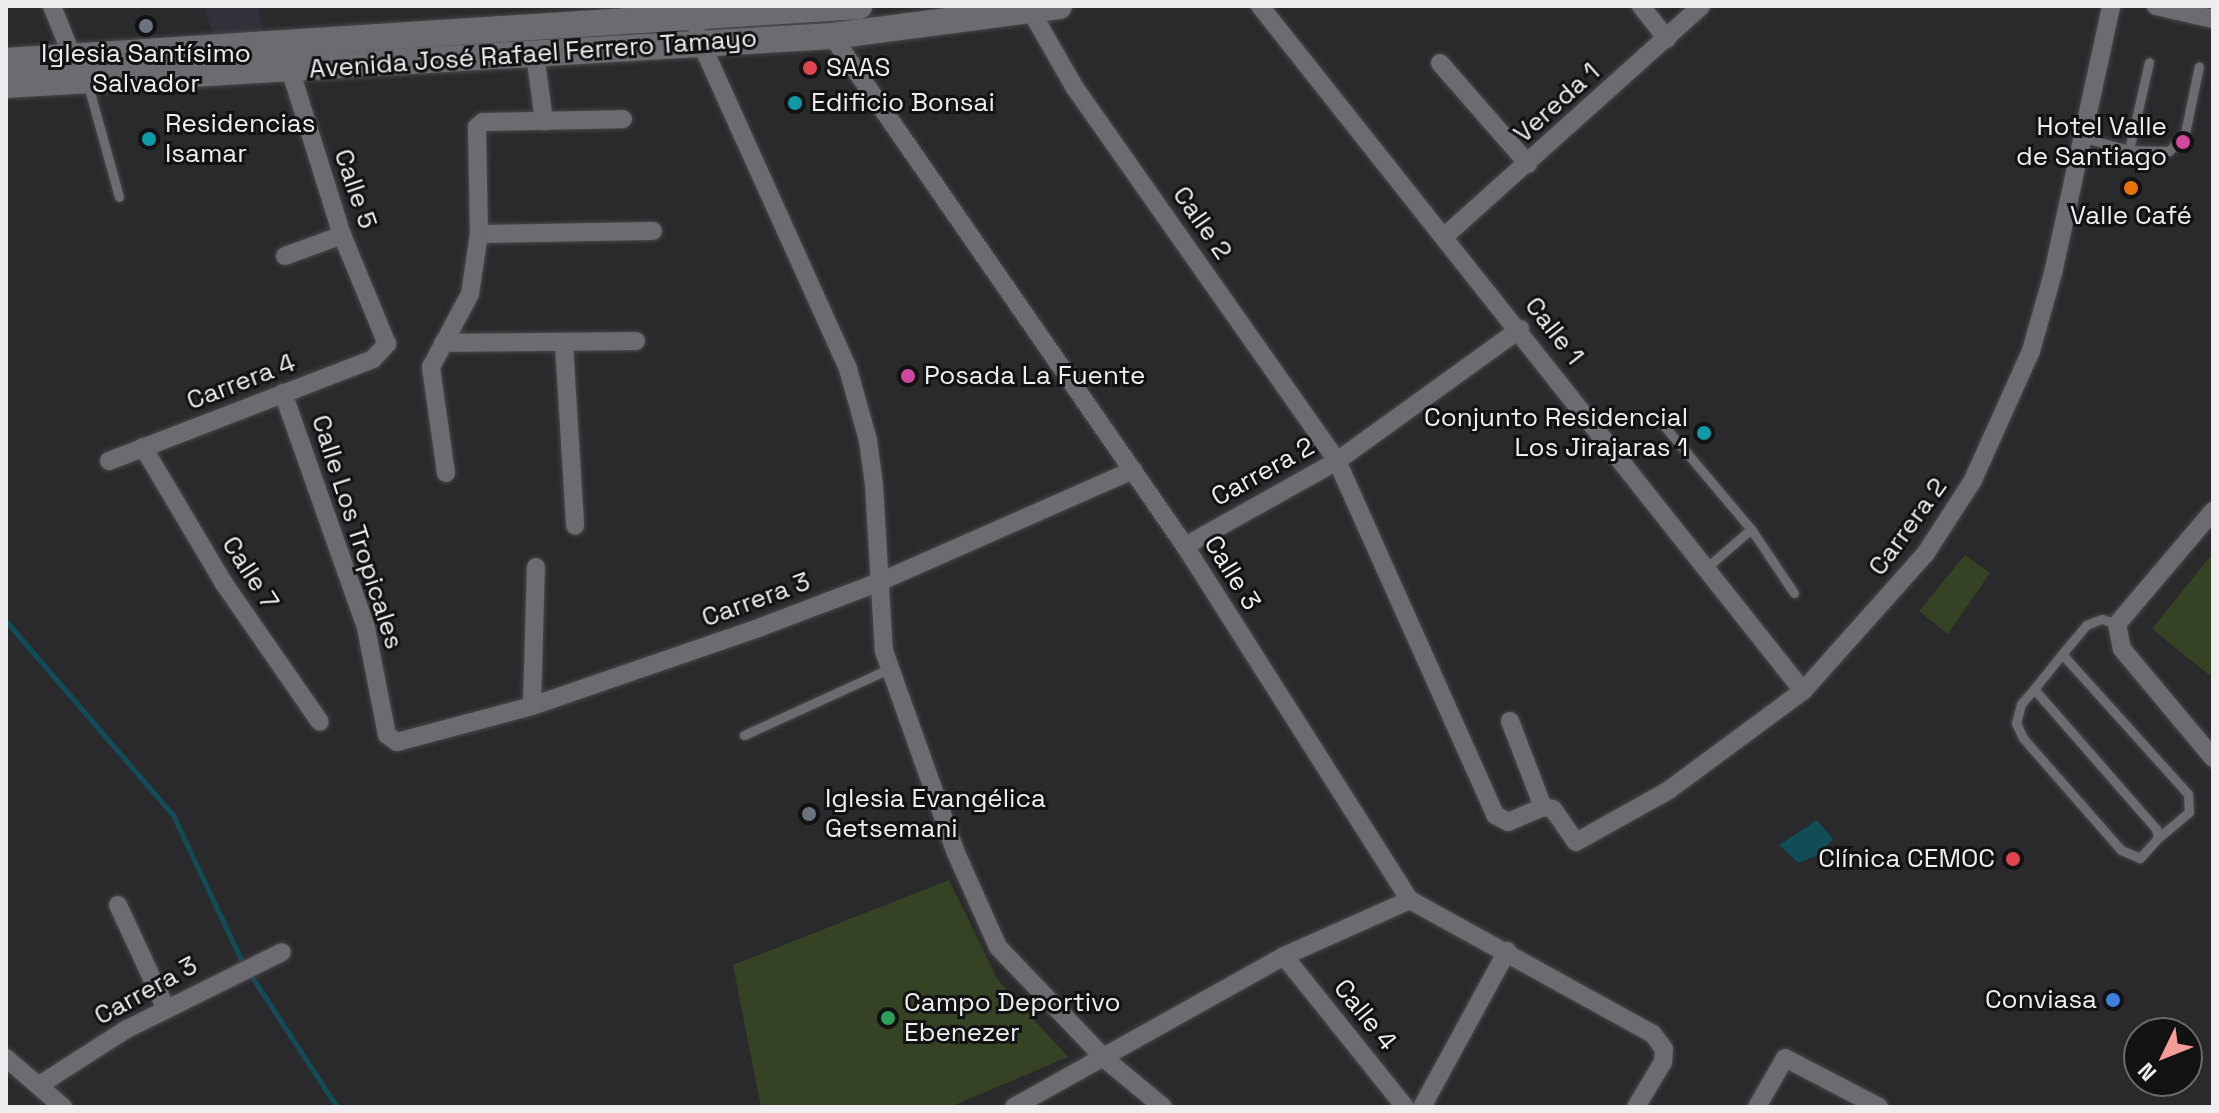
<!DOCTYPE html>
<meta charset="utf-8">
<style>
body{margin:0}
#map{position:relative;width:2219px;height:1113px;overflow:hidden;background:#2a292c;font-family:"Space Grotesk",sans-serif}
div>[style]{position:absolute}
[style*='--x']{left:calc(var(--x)*1px);top:calc(var(--y)*1px);width:calc(var(--w)*1px);rotate:calc(var(--a)*1deg)}
.built>*{inset:0;background:#333039}
.green>*{inset:0;background:#364224}
.water>*{inset:0;background:#124d57}
.stream>*{height:5px;margin:-2.5px;padding:0 2.5px;transform-origin:2.5px;border-radius:2.5px;background:#124d57}
.roads{filter:drop-shadow(0 0 2px #48474a) drop-shadow(0 0 2px #48474a)}
.lane>*{height:9px;margin:-4.5px;padding:0 4.5px;transform-origin:4.5px;border-radius:4.5px;background:#6d6b6f}
.street>*{height:18px;margin:-9px;padding:0 9px;transform-origin:9px;border-radius:9px;background:#6d6b6f}
.secondary>*{height:26px;margin:-13px;padding:0 13px;transform-origin:13px;border-radius:13px;background:#6d6b6f}
.dots>*{width:22px;height:22px;translate:-50% -50%;box-sizing:border-box;border:4px solid #131213;border-radius:50%}
span{translate:-50% -50%;white-space:nowrap;text-align:center;line-height:1.15;-webkit-text-stroke:6px #131213;paint-order:stroke}
.poi-label{font-size:26px;color:#eeeef0}
.left{translate:0 -50%;text-align:left}
.right{translate:-100% -50%;text-align:right}
.street-label{font-size:26px;color:#eeeef0}
.frame{position:absolute;inset:0;border:8px solid #eeeef0;pointer-events:none}
.north{position:absolute;left:2123px;top:1017px;width:80px;height:80px;box-sizing:border-box;background:#131213;border:2px solid #6b6a6b;border-radius:50%;rotate:227deg;font-size:22px;font-weight:700;line-height:32px;text-align:center;color:#eeeef0}
.north::after{content:'';display:block;margin:auto;width:28px;height:36px;background:#f59b98;clip-path:polygon(50% 0,100% 100%,50% 72%,0 100%)}
</style>
<div id="map">
<div class="built">
<div style="clip-path:polygon(204px 6px,258px 6px,264px 35px,214px 36px)"></div>
</div>
<div class="green">
<div style="clip-path:polygon(2213px 553px,2213px 678px,2152px 629px)"></div>
<div style="clip-path:polygon(1965px 555px,1990px 573px,1948px 634px,1919px 611px)"></div>
<div style="clip-path:polygon(949px 880px,998px 980px,1068px 1057px,950px 1107px,761px 1107px,733px 965px)"></div>
</div>
<div class="water">
<div style="clip-path:polygon(1817px 820px,1833px 839px,1821px 854px,1798px 863px,1779px 845px)"></div>
</div>
<div class="stream">
<div style="--x:6;--y:621;--w:256;--a:49.3"></div>
<div style="--x:173;--y:815;--w:167;--a:64.8"></div>
<div style="--x:250;--y:974;--w:159;--a:56.8"></div>
</div>
<div class="roads">
<div class="lane">
<div style="--x:88;--y:85;--w:116;--a:74.5"></div>
<div style="--x:2084;--y:138;--w:47;--a:14.9"></div>
<div style="--x:2129;--y:150;--w:40;--a:1.4"></div>
<div style="--x:2169;--y:151;--w:24;--a:-48"></div>
<div style="--x:2185;--y:133;--w:68;--a:-78.2"></div>
<div style="--x:2129;--y:150;--w:90;--a:-77.2"></div>
<div style="--x:1660;--y:421;--w:141;--a:49.9"></div>
<div style="--x:1751;--y:529;--w:60;--a:139.1"></div>
<div style="--x:1751;--y:529;--w:77;--a:56.1"></div>
<div style="--x:2062;--y:654;--w:188;--a:48"></div>
<div style="--x:2188;--y:794;--w:18;--a:87"></div>
<div style="--x:2189;--y:812;--w:40;--a:140"></div>
<div style="--x:2034;--y:689;--w:186;--a:48.9"></div>
<div style="--x:2156;--y:829;--w:9;--a:77"></div>
<div style="--x:2158;--y:838;--w:27;--a:132"></div>
<div style="--x:2140;--y:858;--w:21;--a:-157"></div>
<div style="--x:2121;--y:850;--w:149;--a:-131.2"></div>
<div style="--x:2023;--y:738;--w:17;--a:-115"></div>
<div style="--x:2016;--y:723;--w:20;--a:-75"></div>
<div style="--x:2021;--y:704;--w:20;--a:-49"></div>
<div style="--x:2034;--y:689;--w:45;--a:-51.3"></div>
<div style="--x:2062;--y:654;--w:38;--a:-50"></div>
<div style="--x:2086;--y:625;--w:17;--a:-21"></div>
<div style="--x:2102;--y:619;--w:16;--a:18"></div>
<div style="--x:744;--y:735;--w:159;--a:-24.5"></div>
</div>
<div class="street">
<div style="--x:52;--y:6;--w:54;--a:68.2"></div>
<div style="--x:1028;--y:6;--w:95;--a:60.2"></div>
<div style="--x:1075;--y:88;--w:456;--a:54.9"></div>
<div style="--x:1337;--y:461;--w:388;--a:65.9"></div>
<div style="--x:1495;--y:815;--w:15;--a:28"></div>
<div style="--x:1508;--y:822;--w:38;--a:-23"></div>
<div style="--x:1543;--y:807;--w:10;--a:11"></div>
<div style="--x:1553;--y:809;--w:40;--a:55.1"></div>
<div style="--x:1576;--y:842;--w:107;--a:-29.2"></div>
<div style="--x:1669;--y:790;--w:167;--a:-36.5"></div>
<div style="--x:1803;--y:691;--w:185;--a:-48.3"></div>
<div style="--x:1926;--y:553;--w:87;--a:-57.2"></div>
<div style="--x:1973;--y:480;--w:141;--a:-65.8"></div>
<div style="--x:2031;--y:351;--w:81;--a:-74.2"></div>
<div style="--x:2053;--y:273;--w:273;--a:-77.7"></div>
<div style="--x:1260;--y:6;--w:874;--a:51.6"></div>
<div style="--x:1641;--y:6;--w:42;--a:51.8"></div>
<div style="--x:2156;--y:6;--w:58;--a:12.8"></div>
<div style="--x:697;--y:34;--w:367;--a:65.7"></div>
<div style="--x:848;--y:369;--w:74;--a:74.3"></div>
<div style="--x:868;--y:440;--w:45;--a:82.4"></div>
<div style="--x:874;--y:485;--w:166;--a:86.6"></div>
<div style="--x:884;--y:651;--w:214;--a:70.4"></div>
<div style="--x:956;--y:853;--w:103;--a:65.9"></div>
<div style="--x:998;--y:947;--w:155;--a:46.3"></div>
<div style="--x:1105;--y:1059;--w:75;--a:39.6"></div>
<div style="--x:832;--y:36;--w:620;--a:55.31"></div>
<div style="--x:1185;--y:546;--w:419;--a:57.6"></div>
<div style="--x:1410;--y:900;--w:277;--a:28.9"></div>
<div style="--x:1653;--y:1034;--w:19;--a:54"></div>
<div style="--x:1664;--y:1049;--w:13;--a:94"></div>
<div style="--x:1663;--y:1062;--w:52;--a:121"></div>
<div style="--x:535;--y:54;--w:68;--a:82.3"></div>
<div style="--x:1440;--y:63;--w:134;--a:48.9"></div>
<div style="--x:479;--y:234;--w:174;--a:-1"></div>
<div style="--x:1445;--y:236;--w:344;--a:-41.9"></div>
<div style="--x:285;--y:256;--w:61;--a:-20.2"></div>
<div style="--x:443;--y:343;--w:193;--a:-0.6"></div>
<div style="--x:564;--y:344;--w:182;--a:86.5"></div>
<div style="--x:283;--y:393;--w:249;--a:70.5"></div>
<div style="--x:366;--y:628;--w:109;--a:78.9"></div>
<div style="--x:387;--y:735;--w:12;--a:35"></div>
<div style="--x:397;--y:742;--w:140;--a:-14.9"></div>
<div style="--x:532;--y:706;--w:242;--a:-19"></div>
<div style="--x:761;--y:627;--w:124;--a:-20.8"></div>
<div style="--x:877;--y:583;--w:280;--a:-23.8"></div>
<div style="--x:143;--y:447;--w:157;--a:59.3"></div>
<div style="--x:223;--y:582;--w:170;--a:55.3"></div>
<div style="--x:109;--y:461;--w:283;--a:-21.1"></div>
<div style="--x:373;--y:359;--w:21;--a:-47"></div>
<div style="--x:387;--y:344;--w:118;--a:-112.4"></div>
<div style="--x:342;--y:235;--w:183;--a:-107.4"></div>
<div style="--x:446;--y:473;--w:107;--a:-98.1"></div>
<div style="--x:431;--y:367;--w:83;--a:-61.9"></div>
<div style="--x:470;--y:294;--w:61;--a:-81.5"></div>
<div style="--x:479;--y:234;--w:107;--a:-91.1"></div>
<div style="--x:477;--y:127;--w:8;--a:-40"></div>
<div style="--x:483;--y:122;--w:140;--a:-1.2"></div>
<div style="--x:2213;--y:511;--w:148;--a:130.3"></div>
<div style="--x:2117;--y:624;--w:25;--a:79"></div>
<div style="--x:2122;--y:649;--w:142;--a:50.1"></div>
<div style="--x:1185;--y:546;--w:174;--a:-29.2"></div>
<div style="--x:1337;--y:461;--w:226;--a:-35.8"></div>
<div style="--x:532;--y:706;--w:139;--a:-88.4"></div>
<div style="--x:1510;--y:721;--w:92;--a:69"></div>
<div style="--x:118;--y:905;--w:115;--a:65.2"></div>
<div style="--x:1284;--y:956;--w:193;--a:51.3"></div>
<div style="--x:6;--y:1058;--w:75;--a:40.7"></div>
<div style="--x:41;--y:1084;--w:100;--a:-32.7"></div>
<div style="--x:125;--y:1030;--w:175;--a:-26.4"></div>
<div style="--x:1014;--y:1107;--w:309;--a:-29.2"></div>
<div style="--x:1284;--y:956;--w:138;--a:-24"></div>
<div style="--x:1422;--y:1107;--w:178;--a:-61.4"></div>
<div style="--x:1757;--y:1107;--w:56;--a:-60.3"></div>
<div style="--x:1785;--y:1058;--w:106;--a:27.5"></div>
</div>
<div class="secondary">
<div style="--x:6;--y:61;--w:855;--a:-3.69"></div>
<div style="--x:6;--y:85;--w:827;--a:-3.39"></div>
<div style="--x:832;--y:36;--w:229;--a:-7.5"></div>
</div>
</div>
<div class="dots">
<div style="left:146px;top:26px;background:#6b7280"></div>
<div style="left:810px;top:68px;background:#e0444e"></div>
<div style="left:795px;top:103px;background:#0f9aa8"></div>
<div style="left:149px;top:139px;background:#0f9aa8"></div>
<div style="left:2183px;top:142px;background:#d1479c"></div>
<div style="left:2131px;top:188px;background:#e8710a"></div>
<div style="left:908px;top:376px;background:#d1479c"></div>
<div style="left:1704px;top:433px;background:#0f9aa8"></div>
<div style="left:809px;top:814px;background:#6b7280"></div>
<div style="left:2013px;top:859px;background:#e0444e"></div>
<div style="left:2113px;top:1000px;background:#3f7fe0"></div>
<div style="left:888px;top:1018px;background:#2e9e5b"></div>
</div>
<div class="poi-label">
<span style="left:146px;top:69px">Iglesia Santísimo<br>Salvador</span>
<span class="left" style="left:826px;top:68px">SAAS</span>
<span class="left" style="left:811px;top:103px">Edificio Bonsai</span>
<span class="left" style="left:165px;top:139px">Residencias<br>Isamar</span>
<span class="right" style="left:2167px;top:142px">Hotel Valle<br>de Santiago</span>
<span style="left:2131px;top:216px">Valle Café</span>
<span class="left" style="left:924px;top:376px">Posada La Fuente</span>
<span class="right" style="left:1688px;top:433px">Conjunto Residencial<br>Los Jirajaras 1</span>
<span class="left" style="left:825px;top:814px">Iglesia Evangélica<br>Getsemani</span>
<span class="right" style="left:1995px;top:859px">Clínica CEMOC</span>
<span class="right" style="left:2097px;top:1000px">Conviasa</span>
<span class="left" style="left:904px;top:1018px">Campo Deportivo<br>Ebenezer</span>
</div>
<div class="street-label">
<span style="left:533px;top:54px;rotate:-4deg">Avenida José Rafael Ferrero Tamayo</span>
<span style="left:1557px;top:103px;rotate:-42deg">Vereda 1</span>
<span style="left:355px;top:189px;rotate:71deg">Calle 5</span>
<span style="left:1202px;top:223px;rotate:55deg">Calle 2</span>
<span style="left:1554px;top:331px;rotate:52deg">Calle 1</span>
<span style="left:241px;top:382px;rotate:-21deg">Carrera 4</span>
<span style="left:1263px;top:472px;rotate:-29deg">Carrera 2</span>
<span style="left:1908px;top:527px;rotate:-54deg">Carrera 2</span>
<span style="left:357px;top:532px;rotate:72deg">Calle Los Tropicales</span>
<span style="left:250px;top:573px;rotate:57deg">Calle 7</span>
<span style="left:1232px;top:573px;rotate:58deg">Calle 3</span>
<span style="left:756px;top:600px;rotate:-20deg">Carrera 3</span>
<span style="left:146px;top:991px;rotate:-29deg">Carrera 3</span>
<span style="left:1365px;top:1015px;rotate:51deg">Calle 4</span>
</div>
<div class="frame"></div>
<div class="north">N</div>
</div>
